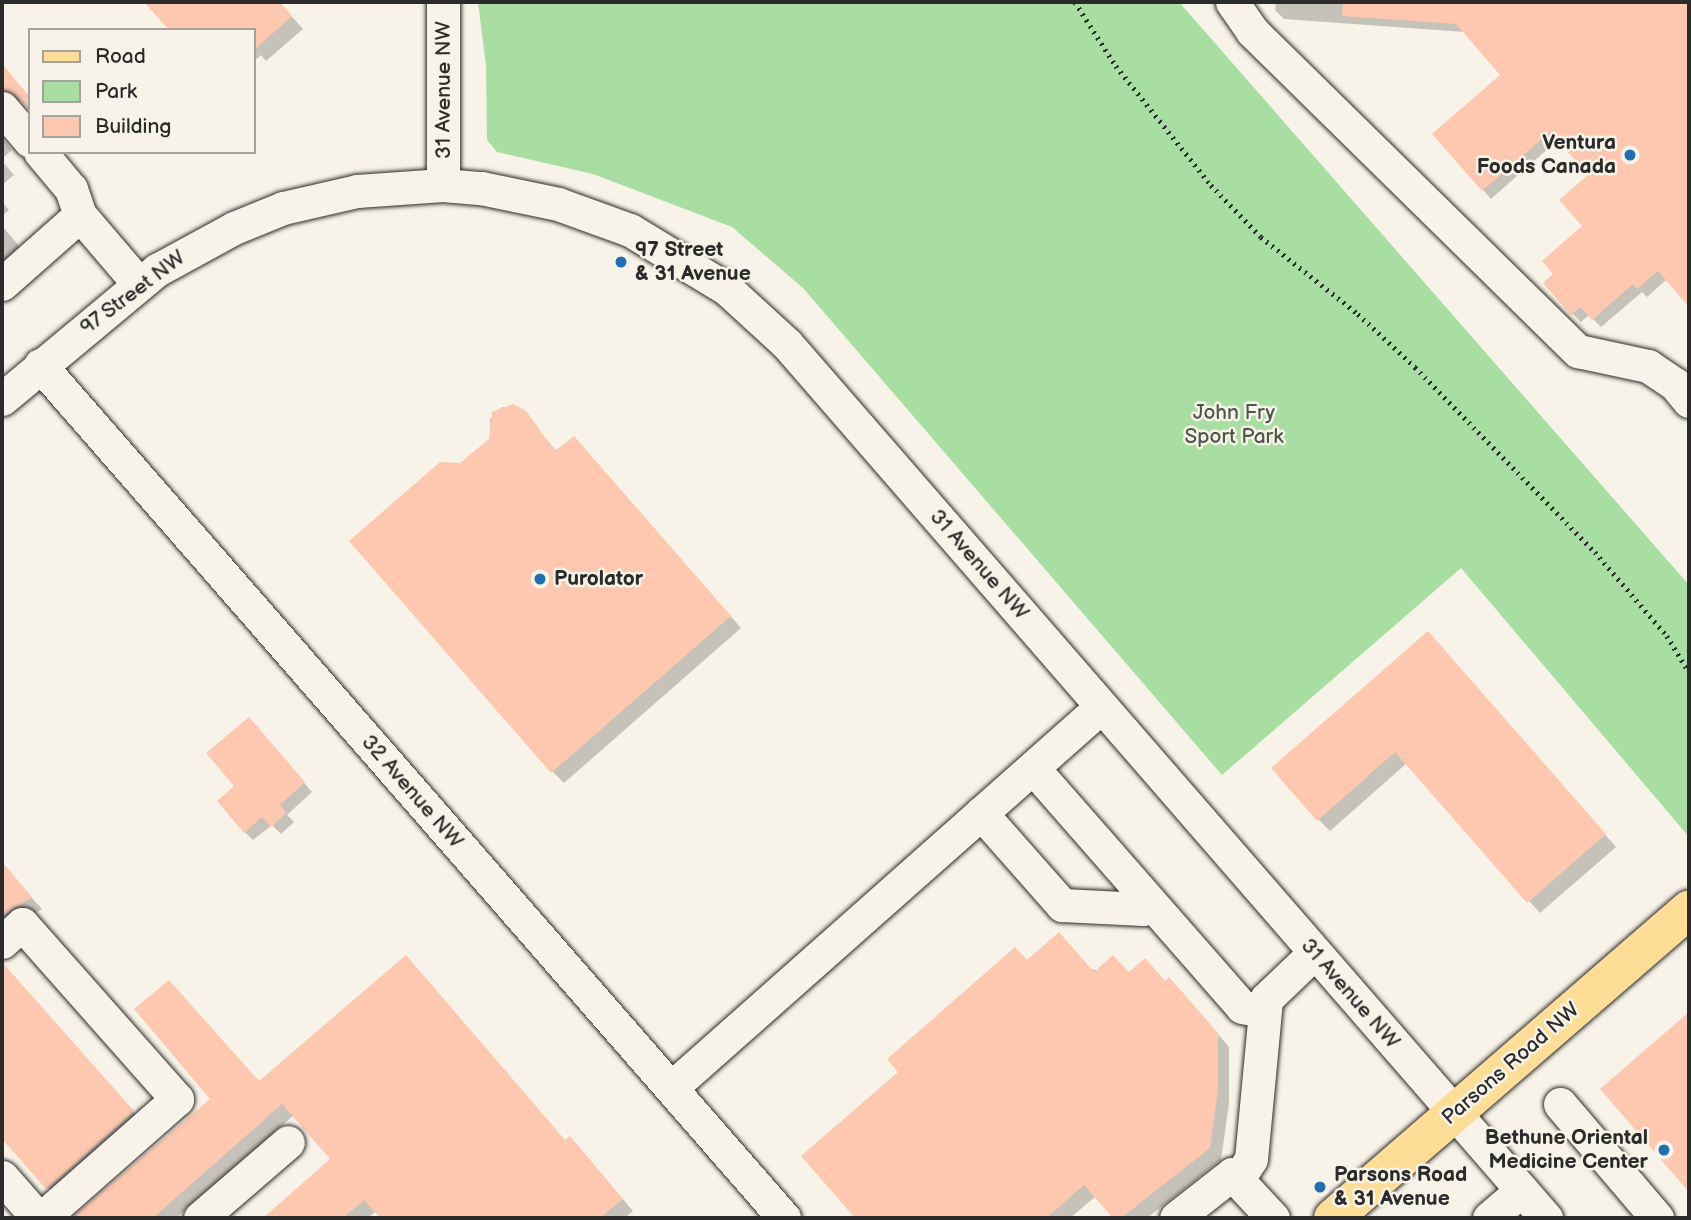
<!DOCTYPE html>
<style>
body{margin:0}
#map{position:relative;width:1691px;height:1220px;overflow:hidden;background:#f7f3e8;font-family:"Balsamiq Sans",sans-serif}
div>[style]{position:absolute}
[style*='--x']{left:calc(var(--x)*1px);top:calc(var(--y)*1px);width:calc(var(--w)*1px);rotate:calc(var(--a)*1deg)}
.green>*{inset:0;background:#a8dea1}
.shadow>*{inset:0;background:#0003}
.building>*{inset:0;background:#fdc8af}
.path>*{height:4.5px;margin-top:-2.25px;transform-origin:0;background:repeating-linear-gradient(90deg,#2b2b2b 0 2px,transparent 0 7px)}
.roads{filter:drop-shadow(0 0 2px #2b2b2b) drop-shadow(0 0 2px #2b2b2b)}
.minor>*{height:33px;margin:-16.5px;padding:0 16.5px;transform-origin:16.5px;border-radius:16.5px;background:#f7f3e8}
.major>*{height:38px;margin:-19px;padding:0 19px;transform-origin:19px;border-radius:19px;background:#fedd96}
.dots>*{width:19px;height:19px;translate:-50% -50%;box-sizing:border-box;border:4px solid #f7f3e8;border-radius:50%}
span{translate:-50% -50%;white-space:nowrap;text-align:center;line-height:1.15;-webkit-text-stroke:5px #f7f3e8;paint-order:stroke}
.street-label{font-size:21px;color:#2b2b2b}
.poi-label{font-size:21px;color:#2b2b2b;font-weight:700}
.right{translate:-100% -50%;text-align:right}
.left{translate:0 -50%;text-align:left}
.park-label{font-size:21px;color:#4a5848}
.frame{position:absolute;inset:0;border:4px solid #2b2b2b;pointer-events:none}
.legend{position:absolute;left:28px;top:28px;width:228px;height:126px;box-sizing:border-box;background:#f7f3e8;border:2px solid #a5a39c;margin:0;padding:9px 12px;list-style:none;font-size:21px;color:#2b2b2b}
.legend li{display:flex;align-items:center;gap:14px;height:35px}
.legend b{width:35px;border:2px solid #a5a39c}
</style>
<div id="map">
<div class="green">
<div style="clip-path:polygon(478px 2px,1179px 2px,1689px 585px,1689px 837px,1461px 568px,1222px 775px,803px 288px,732px 227px,593px 174px,497px 152px,487px 140px,486px 66px)"></div>
</div>
<div class="shadow">
<div style="clip-path:polygon(147px 2px,279px 2px,303px 29px,266px 61px,261px 55px,254px 61px,254px 30px,171px 30px)"></div>
<div style="clip-path:polygon(1276px 2px,1689px 2px,1689px 305px,1667px 279px,1647px 297px,1642px 292px,1601px 327px,1589px 315px,1581px 322px,1572px 313px,1556px 274px,1585px 227px,1590px 175px,1559px 139px,1491px 199px,1483px 190px,1503px 75px,1465px 32px,1284px 19px,1275px 10px)"></div>
<div style="clip-path:polygon(2px 68px,30px 98px,2px 104px)"></div>
<div style="clip-path:polygon(2px 138px,12px 150px,2px 159px)"></div>
<div style="clip-path:polygon(2px 161px,14px 175px,2px 185px)"></div>
<div style="clip-path:polygon(2px 202px,9px 210px,2px 216px)"></div>
<div style="clip-path:polygon(2px 226px,28px 256px,2px 279px)"></div>
<div style="clip-path:polygon(502px 407px,522px 410px,557px 452px,585px 450px,741px 628px,564px 783px,552px 771px,460px 465px,490px 439px,490px 419px)"></div>
<div style="clip-path:polygon(1439px 645px,1616px 847px,1540px 913px,1407px 763px,1330px 831px,1318px 819px)"></div>
<div style="clip-path:polygon(257px 728px,312px 792px,287px 815px,294px 822px,281px 834px,272px 825px,253px 840px,245px 832px,237px 786px)"></div>
<div style="clip-path:polygon(10px 874px,42px 909px,21px 921px,2px 940px,2px 881px)"></div>
<div style="clip-path:polygon(1028px 962px,1130px 974px,1181px 991px,1229px 1047px,1229px 1103px,1221px 1160px,1147px 1218px,1115px 1218px,1096px 1196px,1070px 1218px,857px 1218px,803px 1156px)"></div>
<div style="clip-path:polygon(2px 965px,144px 1124px,58px 1199px,2px 1137px)"></div>
<div style="clip-path:polygon(1689px 1014px,1689px 1190px,1602px 1089px)"></div>
<div style="clip-path:polygon(260px 1082px,566px 1142px,581px 1150px,633px 1211px,625px 1218px,382px 1218px,376px 1211px,368px 1218px,265px 1218px,332px 1159px,294px 1115px,176px 1218px,77px 1218px,212px 1099px)"></div>
</div>
<div class="building">
<div style="clip-path:polygon(144px 2px,280px 2px,292px 16px,254px 50px,254px 30px,169px 30px)"></div>
<div style="clip-path:polygon(1343px 2px,1689px 2px,1689px 307px,1658px 271px,1637px 289px,1633px 284px,1592px 320px,1580px 307px,1571px 315px,1543px 283px,1553px 274px,1542px 261px,1582px 226px,1559px 200px,1588px 175px,1550px 132px,1482px 191px,1432px 134px,1500px 75px,1456px 24px,1342px 16px)"></div>
<div style="clip-path:polygon(2px 64px,30px 97px,30px 111px,16px 95px,2px 89px)"></div>
<div style="clip-path:polygon(513px 404px,526px 411px,555px 451px,574px 436px,731px 616px,551px 773px,349px 541px,440px 462px,460px 463px,489px 439px,492px 412px)"></div>
<div style="clip-path:polygon(1428px 631px,1606px 834px,1527px 903px,1395px 752px,1317px 821px,1271px 768px)"></div>
<div style="clip-path:polygon(249px 717px,305px 782px,280px 805px,286px 813px,271px 827px,262px 817px,244px 833px,217px 801px,234px 786px,206px 753px)"></div>
<div style="clip-path:polygon(2px 862px,32px 897px,2px 916px)"></div>
<div style="clip-path:polygon(1059px 932px,1094px 972px,1113px 955px,1129px 972px,1145px 958px,1165px 981px,1169px 977px,1218px 1033px,1218px 1090px,1210px 1148px,1121px 1218px,1113px 1218px,1084px 1185px,1046px 1218px,855px 1218px,801px 1156px,898px 1072px,887px 1059px,1015px 947px,1027px 960px)"></div>
<div style="clip-path:polygon(406px 955px,565px 1140px,570px 1136px,623px 1199px,600px 1218px,380px 1218px,364px 1200px,343px 1218px,263px 1218px,330px 1159px,282px 1104px,153px 1218px,71px 1218px,210px 1099px,134px 1009px,169px 980px,259px 1081px)"></div>
<div style="clip-path:polygon(2px 962px,134px 1111px,46px 1189px,2px 1139px)"></div>
<div style="clip-path:polygon(1689px 1012px,1689px 1192px,1600px 1089px)"></div>
</div>
<div class="path">
<div style="--x:1075;--y:2;--w:76;--a:57.4"></div>
<div style="--x:1116;--y:66;--w:152;--a:51.4"></div>
<div style="--x:1211;--y:185;--w:72;--a:46.1"></div>
<div style="--x:1261;--y:237;--w:124;--a:38.4"></div>
<div style="--x:1358;--y:314;--w:78;--a:42.9"></div>
<div style="--x:1415;--y:367;--w:258;--a:45.8"></div>
<div style="--x:1595;--y:552;--w:111;--a:49.4"></div>
<div style="--x:1667;--y:636;--w:42;--a:58.6"></div>
</div>
<div class="roads">
<div class="minor">
<div style="--x:443;--y:2;--w:183;--a:90"></div>
<div style="--x:1232;--y:2;--w:35;--a:55"></div>
<div style="--x:1252;--y:31;--w:457;--a:44.5"></div>
<div style="--x:1578;--y:351;--w:72;--a:12.1"></div>
<div style="--x:1648;--y:366;--w:32;--a:34"></div>
<div style="--x:1675;--y:384;--w:22;--a:51"></div>
<div style="--x:2;--y:108;--w:43;--a:49.7"></div>
<div style="--x:80;--y:215;--w:89;--a:49.5"></div>
<div style="--x:2;--y:284;--w:104;--a:-41.5"></div>
<div style="--x:80;--y:215;--w:28;--a:-109"></div>
<div style="--x:71;--y:189;--w:48;--a:-130"></div>
<div style="--x:40;--y:365;--w:1132;--a:48.9"></div>
<div style="--x:2;--y:399;--w:202;--a:-39.8"></div>
<div style="--x:157;--y:270;--w:88;--a:-28.6"></div>
<div style="--x:234;--y:228;--w:53;--a:-22.2"></div>
<div style="--x:283;--y:208;--w:76;--a:-12.9"></div>
<div style="--x:357;--y:191;--w:86;--a:-4"></div>
<div style="--x:443;--y:185;--w:38;--a:5"></div>
<div style="--x:481;--y:188;--w:79;--a:11.7"></div>
<div style="--x:558;--y:204;--w:77;--a:19.9"></div>
<div style="--x:630;--y:230;--w:114;--a:31.3"></div>
<div style="--x:727;--y:289;--w:81;--a:42.5"></div>
<div style="--x:787;--y:344;--w:1158;--a:49.03"></div>
<div style="--x:1033;--y:768;--w:317;--a:48.8"></div>
<div style="--x:1242;--y:1007;--w:21;--a:11"></div>
<div style="--x:981;--y:813;--w:123;--a:48.6"></div>
<div style="--x:1062;--y:905;--w:81;--a:2.8"></div>
<div style="--x:1143;--y:909;--w:9;--a:-32"></div>
<div style="--x:2;--y:942;--w:27;--a:-42"></div>
<div style="--x:22;--y:924;--w:234;--a:48.5"></div>
<div style="--x:177;--y:1099;--w:180;--a:138.6"></div>
<div style="--x:671;--y:1088;--w:575;--a:-41.54"></div>
<div style="--x:1560;--y:1104;--w:150;--a:49.6"></div>
<div style="--x:2;--y:1177;--w:55;--a:48.7"></div>
<div style="--x:1239;--y:1178;--w:22;--a:-58"></div>
<div style="--x:1251;--y:1159;--w:161;--a:-84.6"></div>
<div style="--x:1266;--y:999;--w:66;--a:-43.8"></div>
<div style="--x:200;--y:1218;--w:116;--a:-40.8"></div>
<div style="--x:1176;--y:1218;--w:71;--a:-38.2"></div>
<div style="--x:1232;--y:1174;--w:60;--a:47"></div>
<div style="--x:1489;--y:1218;--w:43;--a:-40.3"></div>
</div>
<div class="major">
<div style="--x:1333;--y:1218;--w:471;--a:-40.9"></div>
</div>
</div>
<div class="dots">
<div style="left:1630px;top:155px;background:#1f6fb2"></div>
<div style="left:621px;top:262px;background:#1f6fb2"></div>
<div style="left:540px;top:579px;background:#1f6fb2"></div>
<div style="left:1664px;top:1150px;background:#1f6fb2"></div>
<div style="left:1320px;top:1187px;background:#1f6fb2"></div>
</div>
<div class="street-label">
<span style="left:444px;top:90px;rotate:-90deg">31 Avenue NW</span>
<span style="left:133px;top:293px;rotate:-37deg">97 Street NW</span>
<span style="left:979px;top:565px;rotate:49deg">31 Avenue NW</span>
<span style="left:412px;top:792px;rotate:49deg">32 Avenue NW</span>
<span style="left:1350px;top:994px;rotate:49deg">31 Avenue NW</span>
<span style="left:1511px;top:1064px;rotate:-41deg">Parsons Road NW</span>
</div>
<div class="poi-label">
<span class="right" style="left:1616px;top:155px">Ventura<br>Foods Canada</span>
<span class="left" style="left:635px;top:262px">97 Street<br>&amp; 31 Avenue</span>
<span class="left" style="left:554px;top:579px">Purolator</span>
<span class="right" style="left:1648px;top:1150px">Bethune Oriental<br>Medicine Center</span>
<span class="left" style="left:1334px;top:1187px">Parsons Road<br>&amp; 31 Avenue</span>
</div>
<div class="park-label">
<span style="left:1234px;top:425px">John Fry<br>Sport Park</span>
</div>
<div class="frame"></div>
<ul class="legend">
<li><b style="height:9px;background:#fedd96"></b>Road</li>
<li><b style="height:19px;background:#a8dea1"></b>Park</li>
<li><b style="height:19px;background:#fdc8af"></b>Building</li>
</ul>
</div>
